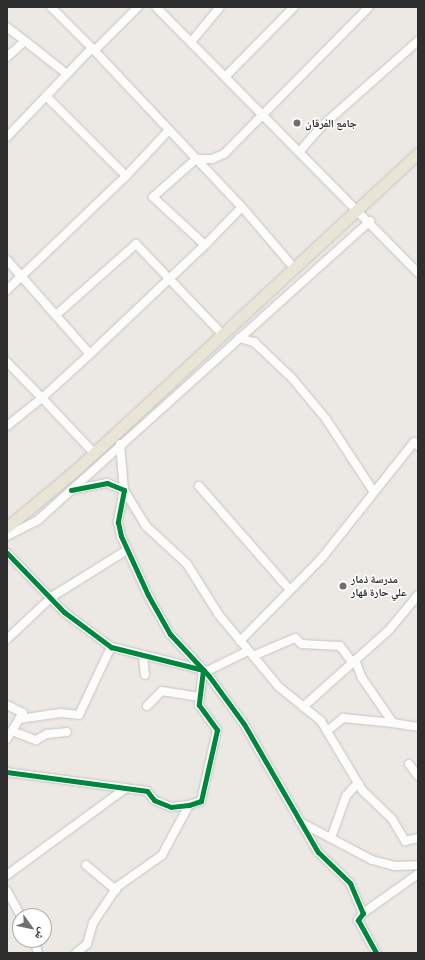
<!DOCTYPE html>
<meta charset="utf-8">
<style>
body{margin:0}
#map{position:relative;width:425px;height:960px;overflow:hidden;background:#ece8e4;font-family:"PT Sans Narrow","Noto Naskh Arabic",sans-serif}
div>[style]{position:absolute}
[style*='--x']{left:calc(var(--x)*1px);top:calc(var(--y)*1px);width:calc(var(--w)*1px);rotate:calc(var(--a)*1deg)}
.roads{filter:drop-shadow(0 0 1px #c5c4c5) drop-shadow(0 0 1px #c5c4c5)}
.minor>*{height:8px;margin:-4px;padding:0 4px;transform-origin:4px;border-radius:4px;background:#fcfcfb}
.major>*{height:11px;margin:-5.5px;padding:0 5.5px;transform-origin:5.5px;border-radius:5.5px;background:#e8e4d6}
.cycleway>*{height:5px;margin:-2.5px;padding:0 2.5px;transform-origin:2.5px;border-radius:2.5px;background:#00873e}
.dots>*{width:11px;height:11px;translate:-50% -50%;box-sizing:border-box;border:2px solid #fff;border-radius:50%}
span{translate:-50% -50%;white-space:nowrap;text-align:center;line-height:1.15;-webkit-text-stroke:3px #fff;paint-order:stroke}
.poi-label{font-size:11px;color:#2e2e2e;font-weight:700}
.left{translate:0 -50%;text-align:left}
.frame{position:absolute;inset:0;border:8px solid #2e2e2e;pointer-events:none}
.north{position:absolute;left:12px;top:908px;width:40px;height:40px;box-sizing:border-box;background:#fff;border:1px solid #ababab;border-radius:50%;rotate:123deg;font-size:11px;font-weight:700;line-height:16px;text-align:center;color:#2e2e2e}
.north::after{content:'';display:block;margin:auto;width:14px;height:18px;background:#706f6e;clip-path:polygon(50% 0,100% 100%,50% 72%,0 100%)}
</style>
<div id="map">
<div class="roads">
<div class="minor">
<div style="--x:156;--y:7;--w:373;--a:45.4"></div>
<div style="--x:7;--y:27;--w:23;--a:38"></div>
<div style="--x:191;--y:42;--w:45;--a:-50.4"></div>
<div style="--x:92;--y:48;--w:219;--a:46.7"></div>
<div style="--x:242;--y:207;--w:82;--a:49.5"></div>
<div style="--x:94;--y:51;--w:62;--a:-45"></div>
<div style="--x:7;--y:57;--w:24;--a:-42"></div>
<div style="--x:25;--y:41;--w:53;--a:38.2"></div>
<div style="--x:226;--y:76;--w:97;--a:-45.4"></div>
<div style="--x:7;--y:137;--w:123;--a:-46.3"></div>
<div style="--x:92;--y:48;--w:58;--a:-135"></div>
<div style="--x:300;--y:151;--w:35;--a:-49"></div>
<div style="--x:323;--y:125;--w:127;--a:-41.5"></div>
<div style="--x:126;--y:176;--w:63;--a:-46.9"></div>
<div style="--x:242;--y:207;--w:53;--a:134.2"></div>
<div style="--x:205;--y:245;--w:71;--a:-137.3"></div>
<div style="--x:153;--y:197;--w:57;--a:-41.5"></div>
<div style="--x:196;--y:159;--w:16;--a:0"></div>
<div style="--x:212;--y:159;--w:13;--a:-23"></div>
<div style="--x:224;--y:154;--w:206;--a:-45.4"></div>
<div style="--x:7;--y:260;--w:125;--a:48.6"></div>
<div style="--x:90;--y:354;--w:65;--a:137.5"></div>
<div style="--x:42;--y:398;--w:76;--a:46.6"></div>
<div style="--x:7;--y:290;--w:165;--a:-43.8"></div>
<div style="--x:126;--y:176;--w:113;--a:-135"></div>
<div style="--x:56;--y:315;--w:107;--a:-41.6"></div>
<div style="--x:136;--y:244;--w:126;--a:46.3"></div>
<div style="--x:239;--y:338;--w:16;--a:15"></div>
<div style="--x:254;--y:342;--w:52;--a:43.5"></div>
<div style="--x:292;--y:378;--w:53;--a:50.3"></div>
<div style="--x:326;--y:419;--w:87;--a:56.7"></div>
<div style="--x:90;--y:354;--w:158;--a:-43.5"></div>
<div style="--x:7;--y:362;--w:50;--a:45.8"></div>
<div style="--x:42;--y:398;--w:45;--a:141.3"></div>
<div style="--x:120;--y:444;--w:46;--a:85"></div>
<div style="--x:124;--y:490;--w:42;--a:58.6"></div>
<div style="--x:146;--y:526;--w:56;--a:42.8"></div>
<div style="--x:187;--y:564;--w:60;--a:57.9"></div>
<div style="--x:219;--y:615;--w:94;--a:50.2"></div>
<div style="--x:279;--y:687;--w:54;--a:39"></div>
<div style="--x:321;--y:721;--w:80;--a:59.3"></div>
<div style="--x:362;--y:790;--w:42;--a:44"></div>
<div style="--x:392;--y:819;--w:26;--a:59"></div>
<div style="--x:405;--y:841;--w:13;--a:-13"></div>
<div style="--x:199;--y:486;--w:138;--a:48.8"></div>
<div style="--x:71;--y:490;--w:37;--a:-11"></div>
<div style="--x:107;--y:483;--w:18;--a:22"></div>
<div style="--x:124;--y:490;--w:33;--a:101"></div>
<div style="--x:118;--y:522;--w:14;--a:78"></div>
<div style="--x:121;--y:536;--w:65;--a:65.4"></div>
<div style="--x:148;--y:595;--w:45;--a:60.6"></div>
<div style="--x:170;--y:634;--w:57;--a:47.1"></div>
<div style="--x:209;--y:676;--w:59;--a:53.9"></div>
<div style="--x:244;--y:724;--w:148;--a:60"></div>
<div style="--x:318;--y:852;--w:45;--a:44.1"></div>
<div style="--x:350;--y:883;--w:33;--a:67"></div>
<div style="--x:363;--y:913;--w:9;--a:126"></div>
<div style="--x:358;--y:920;--w:38;--a:61"></div>
<div style="--x:7;--y:536;--w:35;--a:-27"></div>
<div style="--x:38;--y:520;--w:447;--a:-42"></div>
<div style="--x:7;--y:553;--w:82;--a:46"></div>
<div style="--x:64;--y:612;--w:59;--a:36.7"></div>
<div style="--x:111;--y:647;--w:95;--a:14"></div>
<div style="--x:203;--y:670;--w:35;--a:97"></div>
<div style="--x:199;--y:705;--w:31;--a:54"></div>
<div style="--x:217;--y:730;--w:73;--a:102.7"></div>
<div style="--x:201;--y:801;--w:13;--a:162"></div>
<div style="--x:189;--y:805;--w:18;--a:174"></div>
<div style="--x:171;--y:807;--w:18;--a:-158"></div>
<div style="--x:154;--y:800;--w:11;--a:-128"></div>
<div style="--x:147;--y:791;--w:141;--a:-172.3"></div>
<div style="--x:7;--y:639;--w:63;--a:-43.1"></div>
<div style="--x:53;--y:596;--w:87;--a:-31.9"></div>
<div style="--x:240;--y:641;--w:115;--a:-45.4"></div>
<div style="--x:321;--y:559;--w:149;--a:-51.5"></div>
<div style="--x:414;--y:442;--w:6;--a:45"></div>
<div style="--x:143;--y:656;--w:19;--a:84"></div>
<div style="--x:253;--y:656;--w:46;--a:-23.2"></div>
<div style="--x:295;--y:638;--w:9;--a:41"></div>
<div style="--x:302;--y:644;--w:38;--a:3"></div>
<div style="--x:340;--y:646;--w:20;--a:53"></div>
<div style="--x:355;--y:660;--w:19;--a:69"></div>
<div style="--x:362;--y:678;--w:55;--a:55.4"></div>
<div style="--x:393;--y:723;--w:25;--a:9"></div>
<div style="--x:205;--y:672;--w:48;--a:-26"></div>
<div style="--x:7;--y:705;--w:18;--a:27"></div>
<div style="--x:23;--y:713;--w:31;--a:122"></div>
<div style="--x:147;--y:706;--w:21;--a:-45"></div>
<div style="--x:162;--y:691;--w:38;--a:9"></div>
<div style="--x:303;--y:707;--w:115;--a:-41.8"></div>
<div style="--x:389;--y:630;--w:45;--a:-50.4"></div>
<div style="--x:19;--y:719;--w:42;--a:-8.1"></div>
<div style="--x:61;--y:713;--w:18;--a:6"></div>
<div style="--x:79;--y:715;--w:75;--a:-64.8"></div>
<div style="--x:12;--y:731;--w:26;--a:21"></div>
<div style="--x:36;--y:740;--w:13;--a:-29"></div>
<div style="--x:47;--y:734;--w:20;--a:-6"></div>
<div style="--x:327;--y:731;--w:21;--a:-39"></div>
<div style="--x:343;--y:718;--w:51;--a:5.6"></div>
<div style="--x:409;--y:764;--w:15;--a:53"></div>
<div style="--x:300;--y:822;--w:81;--a:27.8"></div>
<div style="--x:372;--y:860;--w:23;--a:15"></div>
<div style="--x:394;--y:866;--w:24;--a:-2"></div>
<div style="--x:331;--y:838;--w:45;--a:-70.3"></div>
<div style="--x:346;--y:796;--w:18;--a:-47"></div>
<div style="--x:86;--y:865;--w:39;--a:40"></div>
<div style="--x:7;--y:875;--w:147;--a:-36.2"></div>
<div style="--x:7;--y:891;--w:29;--a:61"></div>
<div style="--x:363;--y:913;--w:67;--a:-35.3"></div>
<div style="--x:34;--y:940;--w:14;--a:73"></div>
<div style="--x:76;--y:953;--w:14;--a:-39"></div>
<div style="--x:87;--y:944;--w:22;--a:-74"></div>
<div style="--x:93;--y:923;--w:43;--a:-56.3"></div>
<div style="--x:117;--y:887;--w:55;--a:-35.4"></div>
<div style="--x:162;--y:855;--w:57;--a:-61.6"></div>
</div>
<div class="major">
<div style="--x:7;--y:527;--w:92;--a:-39.7"></div>
<div style="--x:78;--y:468;--w:463;--a:-42.8"></div>
</div>
</div>
<div class="cycleway">
<div style="--x:71;--y:490;--w:37;--a:-11"></div>
<div style="--x:107;--y:483;--w:18;--a:22"></div>
<div style="--x:124;--y:490;--w:33;--a:101"></div>
<div style="--x:118;--y:522;--w:14;--a:78"></div>
<div style="--x:121;--y:536;--w:65;--a:65.4"></div>
<div style="--x:148;--y:595;--w:45;--a:60.6"></div>
<div style="--x:170;--y:634;--w:57;--a:47.1"></div>
<div style="--x:209;--y:676;--w:59;--a:53.9"></div>
<div style="--x:244;--y:724;--w:148;--a:60"></div>
<div style="--x:318;--y:852;--w:45;--a:44.1"></div>
<div style="--x:350;--y:883;--w:33;--a:67"></div>
<div style="--x:363;--y:913;--w:9;--a:126"></div>
<div style="--x:358;--y:920;--w:38;--a:61"></div>
<div style="--x:7;--y:553;--w:82;--a:46"></div>
<div style="--x:64;--y:612;--w:59;--a:36.7"></div>
<div style="--x:111;--y:647;--w:95;--a:14"></div>
<div style="--x:203;--y:670;--w:35;--a:97"></div>
<div style="--x:199;--y:705;--w:31;--a:54"></div>
<div style="--x:217;--y:730;--w:73;--a:102.7"></div>
<div style="--x:201;--y:801;--w:13;--a:162"></div>
<div style="--x:189;--y:805;--w:18;--a:174"></div>
<div style="--x:171;--y:807;--w:18;--a:-158"></div>
<div style="--x:154;--y:800;--w:11;--a:-128"></div>
<div style="--x:147;--y:791;--w:141;--a:-172.3"></div>
</div>
<div class="dots">
<div style="left:297px;top:123px;background:#706f6e"></div>
<div style="left:343px;top:586px;background:#706f6e"></div>
</div>
<div class="poi-label">
<span class="left" style="left:305px;top:123px">جامع الفرقان</span>
<span class="left" style="left:351px;top:586px">مدرسة ذمار<br>علي حارة قهار</span>
</div>
<div class="frame"></div>
<div class="north">ش</div>
</div>
